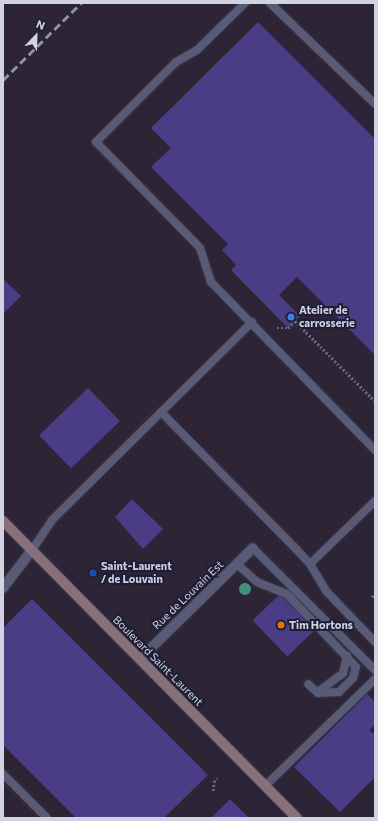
<!DOCTYPE html>
<style>
body{margin:0}
#map{position:relative;width:378px;height:821px;overflow:hidden;background:#1e1f37;font-family:Commissioner,sans-serif}
div>[style]{position:absolute}
[style*='--x']{left:calc(var(--x)*1px);top:calc(var(--y)*1px);width:calc(var(--w)*1px);rotate:calc(var(--a)*1deg)}
.industrial>*{inset:0;background:#2d2535;transform-origin:0 0}
.building>*{inset:0;background:#4b3d85;transform-origin:0 0}
.path>*{height:2.5px;margin-top:-1.25px;transform-origin:0;background:repeating-linear-gradient(90deg,#67687d 0 2px,transparent 0 4px)}
.roads{filter:drop-shadow(0 0 1px #38394d) drop-shadow(0 0 1px #38394d)}
.service>*{height:8px;margin:-4px;padding:0 4px;transform-origin:4px;border-radius:4px;background:#585a76}
.minor>*{height:10px;margin:-5px;padding:0 5px;transform-origin:5px;border-radius:5px;background:#585a76}
.secondary>*{height:10px;margin:-5px;padding:0 5px;transform-origin:5px;border-radius:5px;background:#87707a}
.rail>*{height:3px;margin-top:-1.5px;transform-origin:0;background:repeating-linear-gradient(90deg,#9193a6 0 8px,transparent 0 12px)}
.trees>*{width:12px;height:12px;margin:-6px;border-radius:50%;background:#43917d}
.dots>*{width:11px;height:11px;translate:-50% -50%;box-sizing:border-box;border:2px solid #1e1f37;border-radius:50%}
span{translate:-50% -50%;white-space:nowrap;text-align:center;line-height:1.15;-webkit-text-stroke:4px #1e1f37;paint-order:stroke}
.poi-label{font-size:11px;color:#d1d3e3;font-weight:700}
.left{translate:0 -50%;text-align:left}
.street-label{font-size:11px;color:#d1d3e3}
.frame{position:absolute;inset:0;border:4px solid #d1d3e3;pointer-events:none}
.north{position:absolute;left:16px;top:16px;width:40px;height:40px;-webkit-text-stroke:3px #1e1f37;paint-order:stroke;rotate:23deg;font-size:11px;font-weight:700;line-height:16px;text-align:center;color:#d1d3e3}
.north::after{content:'';display:block;margin:auto;width:14px;height:18px;background:#d1d3e3;clip-path:polygon(50% 0,100% 100%,50% 72%,0 100%)}
</style>
<div id="map">
<div class="industrial">
<div style="left:3px;top:3px;width:372px;height:815px"></div>
</div>
<div class="building">
<div style="clip-path:polygon(258px 22px,375px 139px,375px 355px,297px 277px,279px 295px,300px 316px,288px 328px,231px 270px,236px 265px,222px 250px,228px 244px,151px 167px,171px 148px,151px 128px)"></div>
<div style="clip-path:polygon(3px 279px,21px 296px,3px 314px)"></div>
<div style="left:88px;top:388px;width:46px;height:68px;rotate:46deg"></div>
<div style="clip-path:polygon(132px 499px,163px 529px,143px 549px,115px 517px)"></div>
<div style="left:282px;top:592px;width:50px;height:41px;rotate:46deg"></div>
<div style="clip-path:polygon(32px 599px,208px 775px,164px 818px,76px 818px,3px 745px,3px 628px)"></div>
<div style="clip-path:polygon(367px 694px,375px 702px,375px 724px,369px 730px,375px 735px,375px 777px,340px 812px,294px 767px)"></div>
<div style="clip-path:polygon(230px 799px,249px 818px,211px 818px)"></div>
</div>
<div class="path">
<div style="--x:277;--y:328;--w:11;--a:0"></div>
<div style="--x:288;--y:328;--w:10;--a:-45"></div>
<div style="--x:295;--y:321;--w:113;--a:45"></div>
<div style="--x:372;--y:597;--w:5;--a:-53"></div>
<div style="--x:213;--y:791;--w:9;--a:-84"></div>
<div style="--x:214;--y:782;--w:5;--a:-53"></div>
</div>
<div class="roads">
<div class="service">
<div style="--x:245;--y:3;--w:67;--a:135.6"></div>
<div style="--x:197;--y:50;--w:24;--a:150"></div>
<div style="--x:176;--y:62;--w:113;--a:135"></div>
<div style="--x:96;--y:142;--w:148;--a:45.5"></div>
<div style="--x:200;--y:248;--w:36;--a:72"></div>
<div style="--x:211;--y:282;--w:235;--a:45.7"></div>
<div style="--x:270;--y:3;--w:146;--a:43.9"></div>
<div style="--x:161;--y:412;--w:194;--a:45.4"></div>
<div style="--x:297;--y:550;--w:19;--a:47"></div>
<div style="--x:310;--y:564;--w:31;--a:59"></div>
<div style="--x:326;--y:591;--w:71;--a:46.1"></div>
<div style="--x:253;--y:548;--w:173;--a:45"></div>
<div style="--x:32;--y:550;--w:37;--a:-56"></div>
<div style="--x:53;--y:519;--w:280;--a:-44.7"></div>
<div style="--x:237;--y:564;--w:27;--a:42"></div>
<div style="--x:257;--y:582;--w:32;--a:22"></div>
<div style="--x:287;--y:594;--w:100;--a:46.6"></div>
<div style="--x:356;--y:667;--w:11;--a:105"></div>
<div style="--x:353;--y:678;--w:20;--a:135"></div>
<div style="--x:339;--y:692;--w:21;--a:177"></div>
<div style="--x:318;--y:693;--w:13;--a:-138"></div>
<div style="--x:310;--y:564;--w:91;--a:-44.1"></div>
<div style="--x:318;--y:692;--w:31;--a:-37"></div>
<div style="--x:343;--y:673;--w:18;--a:-77"></div>
<div style="--x:3;--y:774;--w:62;--a:45"></div>
<div style="--x:265;--y:786;--w:153;--a:-44.2"></div>
</div>
<div class="minor">
<div style="--x:3;--y:588;--w:48;--a:-52.7"></div>
<div style="--x:140;--y:659;--w:158;--a:-44.5"></div>
</div>
<div class="secondary">
<div style="--x:3;--y:521;--w:418;--a:45.3"></div>
</div>
</div>
<div class="rail">
<div style="--x:3;--y:80;--w:110;--a:-44.6"></div>
</div>
<div class="trees">
<div style="left:245px;top:589px"></div>
</div>
<div class="dots">
<div style="left:291px;top:317px;background:#3f7fe0"></div>
<div style="left:93px;top:573px;background:#1a4fb4"></div>
<div style="left:281px;top:625px;background:#e8710a"></div>
</div>
<div class="poi-label">
<span class="left" style="left:299px;top:317px">Atelier de<br>carrosserie</span>
<span class="left" style="left:101px;top:573px">Saint-Laurent<br>/ de Louvain</span>
<span class="left" style="left:289px;top:625px">Tim Hortons</span>
</div>
<div class="street-label">
<span style="left:188px;top:595px;rotate:-44deg">Rue de Louvain Est</span>
<span style="left:158px;top:661px;rotate:45deg">Boulevard Saint-Laurent</span>
</div>
<div class="frame"></div>
<div class="north">N</div>
</div>
